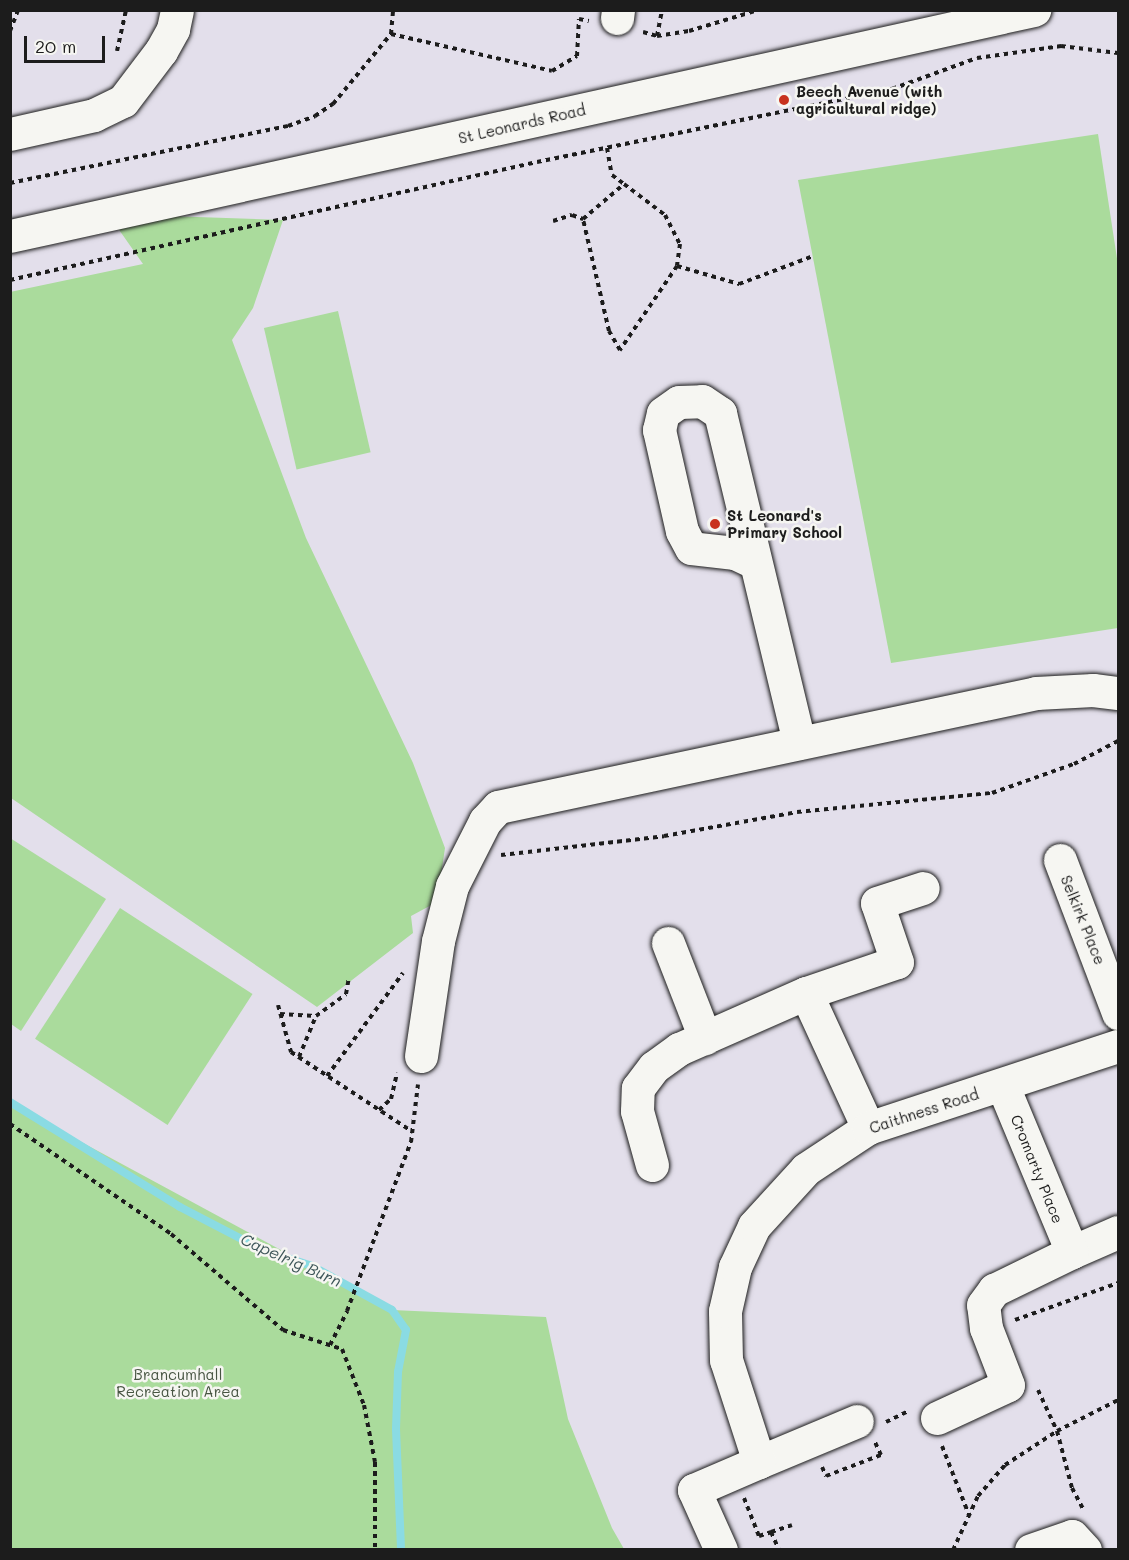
<!DOCTYPE html>
<style>
body{margin:0}
#map{position:relative;width:1129px;height:1560px;overflow:hidden;background:#e3dfeb;font-family:Mali,sans-serif}
div>[style]{position:absolute}
[style*='--x']{left:calc(var(--x)*1px);top:calc(var(--y)*1px);width:calc(var(--w)*1px);rotate:calc(var(--a)*1deg)}
.green>*{inset:0;background:#aadb9c;transform-origin:0 0}
.stream>*{height:8px;margin:-4px;padding:0 4px;transform-origin:4px;border-radius:4px;background:#8adbe3}
.path>*{height:4px;margin-top:-2px;transform-origin:0;background:repeating-linear-gradient(90deg,#1c1c1c 0 4.5px,transparent 0 9px)}
.roads{filter:drop-shadow(0 0 2px #1c1c1c) drop-shadow(0 0 2px #1c1c1c)}
.minor>*{height:33px;margin:-16.5px;padding:0 16.5px;transform-origin:16.5px;border-radius:16.5px;background:#f6f6f2}
.dots>*{width:16px;height:16px;translate:-50% -50%;box-sizing:border-box;border:3px solid #f6f6f2;border-radius:50%}
span{translate:-50% -50%;white-space:nowrap;text-align:center;line-height:1.15;-webkit-text-stroke:5px #f6f6f2;paint-order:stroke}
.poi-label{font-size:15px;color:#1c1c1c;font-weight:700}
.left{translate:0 -50%;text-align:left}
.street-label{font-size:15px;color:#1c1c1c}
.park-label{font-size:15px;color:#475542}
.water-label{font-size:16px;color:#3d5558;font-style:italic}
.frame{position:absolute;inset:0;border:12px solid #1c1c1c;pointer-events:none}
.scale{position:absolute;left:24px;top:36px;width:81px;height:27px;box-sizing:border-box;border:3px solid #1c1c1c;border-top:0;padding-left:8px;font-size:18px;line-height:21px;white-space:nowrap;color:#1c1c1c;-webkit-text-stroke:4px #f6f6f2;paint-order:stroke}
</style>
<div id="map">
<div class="green">
<div style="clip-path:polygon(1098px 134px,1118px 265px,1118px 628px,891px 663px,798px 180px)"></div>
<div style="clip-path:polygon(108px 214px,283px 220px,253px 308px,232px 340px,306px 538px,413px 763px,445px 848px,437px 902px,411px 916px,413px 933px,317px 1007px,11px 798px,10px 292px,143px 264px)"></div>
<div style="left:338px;top:311px;width:145px;height:76px;rotate:77deg"></div>
<div style="clip-path:polygon(10px 838px,106px 899px,21px 1031px,11px 1024px)"></div>
<div style="left:120px;top:908px;width:158px;height:156px;rotate:33deg"></div>
<div style="clip-path:polygon(11px 1104px,392px 1310px,546px 1317px,568px 1419px,612px 1528px,624px 1549px,11px 1549px)"></div>
</div>
<div class="stream">
<div style="--x:10;--y:1102;--w:200;--a:31.7"></div>
<div style="--x:180;--y:1207;--w:93;--a:27.4"></div>
<div style="--x:263;--y:1250;--w:52;--a:18.1"></div>
<div style="--x:312;--y:1266;--w:91;--a:28.8"></div>
<div style="--x:392;--y:1310;--w:24;--a:55"></div>
<div style="--x:406;--y:1330;--w:43;--a:100.8"></div>
<div style="--x:398;--y:1372;--w:57;--a:92"></div>
<div style="--x:396;--y:1429;--w:121;--a:87.6"></div>
</div>
<div class="path">
<div style="--x:10;--y:31;--w:22;--a:-69"></div>
<div style="--x:643;--y:32;--w:15;--a:16"></div>
<div style="--x:657;--y:36;--w:32;--a:-9"></div>
<div style="--x:689;--y:31;--w:72;--a:-16.9"></div>
<div style="--x:391;--y:34;--w:24;--a:-85"></div>
<div style="--x:657;--y:36;--w:26;--a:-79"></div>
<div style="--x:117;--y:51;--w:42;--a:-77.6"></div>
<div style="--x:607;--y:148;--w:27;--a:80"></div>
<div style="--x:612;--y:175;--w:15;--a:37"></div>
<div style="--x:624;--y:184;--w:51;--a:37.1"></div>
<div style="--x:665;--y:215;--w:33;--a:63"></div>
<div style="--x:680;--y:244;--w:22;--a:98"></div>
<div style="--x:677;--y:266;--w:102;--a:124.2"></div>
<div style="--x:620;--y:350;--w:22;--a:-120"></div>
<div style="--x:609;--y:331;--w:115;--a:-103.1"></div>
<div style="--x:583;--y:219;--w:54;--a:-40.5"></div>
<div style="--x:10;--y:183;--w:284;--a:-11.6"></div>
<div style="--x:288;--y:126;--w:29;--a:-20"></div>
<div style="--x:315;--y:116;--w:22;--a:-34"></div>
<div style="--x:333;--y:104;--w:91;--a:-50.4"></div>
<div style="--x:391;--y:34;--w:165;--a:12.9"></div>
<div style="--x:552;--y:71;--w:29;--a:-31"></div>
<div style="--x:577;--y:56;--w:37;--a:-87"></div>
<div style="--x:579;--y:19;--w:10;--a:11"></div>
<div style="--x:553;--y:221;--w:20;--a:-18"></div>
<div style="--x:572;--y:215;--w:12;--a:20"></div>
<div style="--x:677;--y:266;--w:65;--a:16.2"></div>
<div style="--x:739;--y:284;--w:79;--a:-20.7"></div>
<div style="--x:10;--y:280;--w:540;--a:-12.62"></div>
<div style="--x:537;--y:162;--w:362;--a:-11.6"></div>
<div style="--x:892;--y:89;--w:90;--a:-20"></div>
<div style="--x:977;--y:58;--w:85;--a:-8.1"></div>
<div style="--x:1061;--y:46;--w:57;--a:7"></div>
<div style="--x:501;--y:855;--w:164;--a:-6.6"></div>
<div style="--x:664;--y:836;--w:135;--a:-10.2"></div>
<div style="--x:797;--y:812;--w:196;--a:-5.6"></div>
<div style="--x:992;--y:793;--w:87;--a:-19.5"></div>
<div style="--x:1074;--y:764;--w:50;--a:-27.6"></div>
<div style="--x:278;--y:1005;--w:49;--a:74.5"></div>
<div style="--x:291;--y:1052;--w:146;--a:33.3"></div>
<div style="--x:280;--y:1014;--w:36;--a:3"></div>
<div style="--x:299;--y:1057;--w:44;--a:-67.5"></div>
<div style="--x:316;--y:1016;--w:37;--a:-36"></div>
<div style="--x:346;--y:994;--w:17;--a:-80"></div>
<div style="--x:327;--y:1076;--w:128;--a:-53.6"></div>
<div style="--x:379;--y:1110;--w:16;--a:-43"></div>
<div style="--x:391;--y:1099;--w:27;--a:-77"></div>
<div style="--x:10;--y:1124;--w:195;--a:34.3"></div>
<div style="--x:171;--y:1234;--w:148;--a:40.6"></div>
<div style="--x:283;--y:1330;--w:62;--a:17.9"></div>
<div style="--x:342;--y:1349;--w:60;--a:68.6"></div>
<div style="--x:364;--y:1405;--w:58;--a:79.1"></div>
<div style="--x:375;--y:1462;--w:88;--a:90"></div>
<div style="--x:1015;--y:1320;--w:109;--a:-19.8"></div>
<div style="--x:330;--y:1345;--w:38;--a:-63"></div>
<div style="--x:347;--y:1311;--w:181;--a:-69.3"></div>
<div style="--x:411;--y:1142;--w:58;--a:-83.1"></div>
<div style="--x:1038;--y:1390;--w:45;--a:65.1"></div>
<div style="--x:1057;--y:1431;--w:59;--a:75.3"></div>
<div style="--x:1072;--y:1488;--w:24;--a:62"></div>
<div style="--x:886;--y:1422;--w:25;--a:-26"></div>
<div style="--x:942;--y:1446;--w:74;--a:68.6"></div>
<div style="--x:822;--y:1467;--w:10;--a:66"></div>
<div style="--x:826;--y:1476;--w:59;--a:-20.9"></div>
<div style="--x:881;--y:1455;--w:14;--a:-115"></div>
<div style="--x:744;--y:1498;--w:41;--a:68.5"></div>
<div style="--x:759;--y:1536;--w:13;--a:-18"></div>
<div style="--x:771;--y:1532;--w:20;--a:66"></div>
<div style="--x:771;--y:1532;--w:22;--a:-18"></div>
<div style="--x:953;--y:1550;--w:60;--a:-65.2"></div>
<div style="--x:978;--y:1496;--w:41;--a:-48.9"></div>
<div style="--x:1005;--y:1465;--w:62;--a:-33.2"></div>
<div style="--x:1057;--y:1431;--w:68;--a:-26.9"></div>
</div>
<div class="roads">
<div class="minor">
<div style="--x:617;--y:18;--w:8;--a:-83"></div>
<div style="--x:10;--y:134;--w:86;--a:-12.7"></div>
<div style="--x:94;--y:115;--w:32;--a:-26"></div>
<div style="--x:123;--y:101;--w:63;--a:-52.8"></div>
<div style="--x:161;--y:51;--w:25;--a:-61"></div>
<div style="--x:173;--y:29;--w:19;--a:-78"></div>
<div style="--x:10;--y:236;--w:1049;--a:-12.45"></div>
<div style="--x:754;--y:562;--w:21;--a:-155"></div>
<div style="--x:735;--y:553;--w:44;--a:-173.5"></div>
<div style="--x:691;--y:548;--w:19;--a:-118"></div>
<div style="--x:682;--y:531;--w:104;--a:-102.8"></div>
<div style="--x:659;--y:430;--w:17;--a:-77"></div>
<div style="--x:663;--y:413;--w:19;--a:-35"></div>
<div style="--x:679;--y:402;--w:23;--a:-2"></div>
<div style="--x:702;--y:401;--w:22;--a:34"></div>
<div style="--x:720;--y:413;--w:339;--a:76.5"></div>
<div style="--x:1060;--y:860;--w:164;--a:69.2"></div>
<div style="--x:668;--y:943;--w:102;--a:68.7"></div>
<div style="--x:806;--y:993;--w:96;--a:-18.8"></div>
<div style="--x:897;--y:962;--w:62;--a:-108.7"></div>
<div style="--x:877;--y:903;--w:48;--a:-18.1"></div>
<div style="--x:421;--y:1056;--w:116;--a:-81.6"></div>
<div style="--x:438;--y:941;--w:57;--a:-75.7"></div>
<div style="--x:452;--y:886;--w:73;--a:-63.1"></div>
<div style="--x:485;--y:821;--w:19;--a:-47"></div>
<div style="--x:498;--y:807;--w:550;--a:-11.96"></div>
<div style="--x:1036;--y:693;--w:57;--a:-3"></div>
<div style="--x:1093;--y:690;--w:25;--a:7"></div>
<div style="--x:652;--y:1165;--w:56;--a:-105.5"></div>
<div style="--x:637;--y:1111;--w:23;--a:-88"></div>
<div style="--x:638;--y:1088;--w:26;--a:-53"></div>
<div style="--x:654;--y:1067;--w:31;--a:-36"></div>
<div style="--x:679;--y:1049;--w:139;--a:-23.8"></div>
<div style="--x:806;--y:993;--w:149;--a:65.3"></div>
<div style="--x:1072;--y:1252;--w:50;--a:-23.5"></div>
<div style="--x:937;--y:1418;--w:78;--a:-24.9"></div>
<div style="--x:1008;--y:1385;--w:61;--a:-111.1"></div>
<div style="--x:986;--y:1328;--w:23;--a:-97"></div>
<div style="--x:983;--y:1305;--w:19;--a:-54"></div>
<div style="--x:994;--y:1290;--w:87;--a:-26"></div>
<div style="--x:1072;--y:1252;--w:180;--a:-112.6"></div>
<div style="--x:759;--y:1462;--w:106;--a:-22.7"></div>
<div style="--x:721;--y:1550;--w:66;--a:-114.2"></div>
<div style="--x:694;--y:1490;--w:71;--a:-23.3"></div>
<div style="--x:759;--y:1462;--w:107;--a:-107.9"></div>
<div style="--x:726;--y:1360;--w:49;--a:-91.2"></div>
<div style="--x:725;--y:1311;--w:45;--a:-77.2"></div>
<div style="--x:735;--y:1267;--w:45;--a:-65.1"></div>
<div style="--x:754;--y:1226;--w:77;--a:-47.6"></div>
<div style="--x:806;--y:1169;--w:74;--a:-33.5"></div>
<div style="--x:868;--y:1128;--w:263;--a:-18.2"></div>
<div style="--x:1031;--y:1550;--w:43;--a:-18.9"></div>
<div style="--x:1072;--y:1536;--w:19;--a:47"></div>
</div>
</div>
<div class="dots">
<div style="left:784px;top:100px;background:#c8321e"></div>
<div style="left:715px;top:524px;background:#c8321e"></div>
</div>
<div class="poi-label">
<span class="left" style="left:796px;top:100px">Beech Avenue (with<br>agricultural ridge)</span>
<span class="left" style="left:727px;top:524px">St Leonard's<br>Primary School</span>
</div>
<div class="street-label">
<span style="left:522px;top:124px;rotate:-13deg">St Leonards Road</span>
<span style="left:1083px;top:920px;rotate:68deg">Selkirk Place</span>
<span style="left:924px;top:1111px;rotate:-18deg">Caithness Road</span>
<span style="left:1037px;top:1169px;rotate:68deg">Cromarty Place</span>
</div>
<div class="park-label">
<span style="left:178px;top:1383px">Brancumhall<br>Recreation Area</span>
</div>
<div class="water-label">
<span style="left:291px;top:1260px;rotate:24deg">Capelrig Burn</span>
</div>
<div class="frame"></div>
<div class="scale">20 m</div>
</div>
